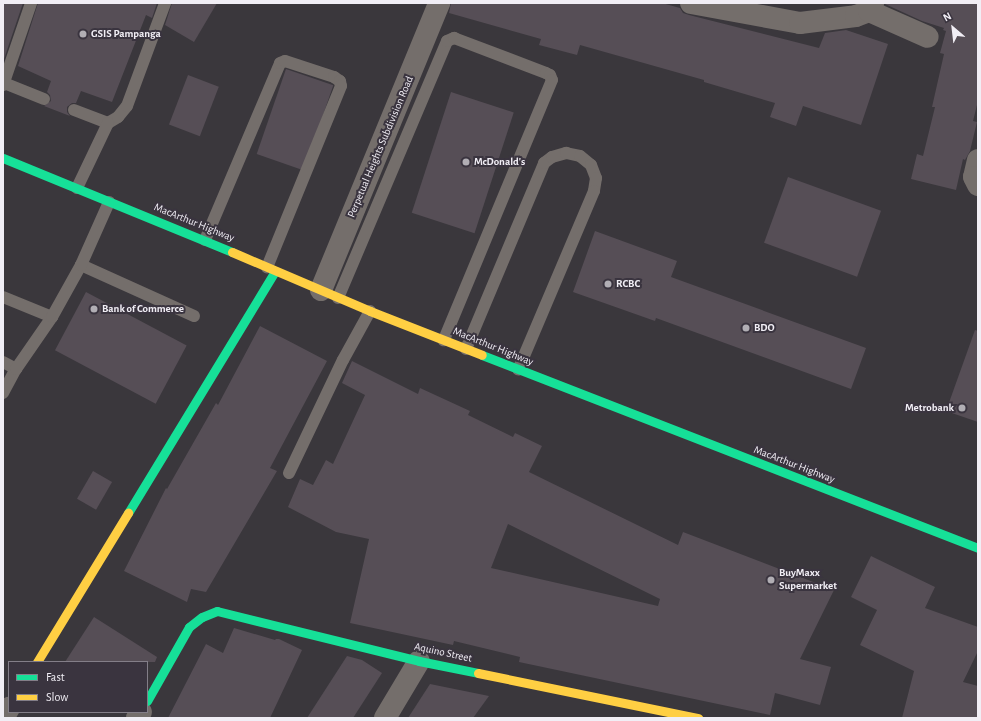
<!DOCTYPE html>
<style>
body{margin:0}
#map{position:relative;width:981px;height:721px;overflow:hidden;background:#3a373c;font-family:"Alegreya Sans",sans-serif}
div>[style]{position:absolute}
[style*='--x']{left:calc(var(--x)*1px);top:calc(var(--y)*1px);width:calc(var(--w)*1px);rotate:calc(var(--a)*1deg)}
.building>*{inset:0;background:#564e56;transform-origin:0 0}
.lane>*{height:12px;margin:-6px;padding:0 6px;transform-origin:6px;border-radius:6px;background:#746e6b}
.street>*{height:22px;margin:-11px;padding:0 11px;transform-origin:11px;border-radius:11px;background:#746e6b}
.fast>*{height:9px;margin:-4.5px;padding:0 4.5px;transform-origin:4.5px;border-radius:4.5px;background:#16e098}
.slow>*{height:9px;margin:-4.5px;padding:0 4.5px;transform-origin:4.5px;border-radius:4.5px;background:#ffcf43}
.dots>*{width:11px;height:11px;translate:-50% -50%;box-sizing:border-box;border:2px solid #3a343f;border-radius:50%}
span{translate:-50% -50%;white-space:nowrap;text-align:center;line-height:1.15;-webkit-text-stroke:4px #3a343f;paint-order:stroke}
.poi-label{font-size:11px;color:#f1eef5;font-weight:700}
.left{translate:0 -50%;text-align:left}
.right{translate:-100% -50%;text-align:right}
.street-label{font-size:11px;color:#f1eef5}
.frame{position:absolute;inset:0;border:4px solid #f1eef5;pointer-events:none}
.legend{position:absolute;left:8px;top:661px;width:140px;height:52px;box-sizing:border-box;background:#3a343f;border:1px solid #837e88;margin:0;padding:5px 7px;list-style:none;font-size:12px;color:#f1eef5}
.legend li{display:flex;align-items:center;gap:8px;height:20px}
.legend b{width:20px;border:1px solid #837e88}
.north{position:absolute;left:933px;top:8px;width:40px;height:40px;-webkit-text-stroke:3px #3a343f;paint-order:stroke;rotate:332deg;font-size:11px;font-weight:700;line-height:16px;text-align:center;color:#f1eef5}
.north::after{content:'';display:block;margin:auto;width:14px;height:18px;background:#f1eef5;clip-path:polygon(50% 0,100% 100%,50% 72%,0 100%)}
</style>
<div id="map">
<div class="building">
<div style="clip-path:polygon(3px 3px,23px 3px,4px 59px,3px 59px)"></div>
<div style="clip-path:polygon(38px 3px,157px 3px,152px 18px,146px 15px,112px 102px,81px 91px,76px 103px,72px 103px,67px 107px,67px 112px,70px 116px,44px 106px,51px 101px,50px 95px,47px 92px,51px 81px,18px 66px)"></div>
<div style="clip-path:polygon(172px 3px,217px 3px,194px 42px,165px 25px)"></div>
<div style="clip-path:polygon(451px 3px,662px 3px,680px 8px,683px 13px,689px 15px,819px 48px,825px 33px,846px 30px,888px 44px,861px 125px,803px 106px,796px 126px,770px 117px,775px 103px,704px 82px,704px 80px,580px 45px,577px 55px,539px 45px,541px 39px,449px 13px)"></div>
<div style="clip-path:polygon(885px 3px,978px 3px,978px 101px,973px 121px,977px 122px,970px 151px,965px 160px,963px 159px,956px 190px,911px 179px,917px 154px,923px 156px,935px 107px,932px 107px,944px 54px,940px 53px,946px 31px,943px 30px,944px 28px,922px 21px,885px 4px)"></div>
<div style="left:286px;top:69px;width:50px;height:90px;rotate:19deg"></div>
<div style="left:188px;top:75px;width:33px;height:53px;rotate:21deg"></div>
<div style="left:451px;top:92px;width:66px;height:127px;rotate:18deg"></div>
<div style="left:788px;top:177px;width:99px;height:70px;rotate:20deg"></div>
<div style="clip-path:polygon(595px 231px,677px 261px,671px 277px,866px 348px,851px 389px,656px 318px,655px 321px,573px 292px)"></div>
<div style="left:86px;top:292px;width:114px;height:66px;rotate:28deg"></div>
<div style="clip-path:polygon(260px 326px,327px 361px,270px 468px,277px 471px,206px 592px,191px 589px,187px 602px,124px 571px,166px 488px,167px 489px,216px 403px,218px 405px)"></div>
<div style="clip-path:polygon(975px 330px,978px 331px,978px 422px,946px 411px)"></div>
<div style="clip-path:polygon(evenodd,352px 361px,418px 394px,420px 388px,470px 411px,468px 415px,513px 437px,515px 433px,542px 446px,529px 472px,678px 545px,683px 532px,834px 590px,800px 659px,831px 667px,820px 705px,775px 693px,770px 715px,519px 662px,520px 657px,454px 641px,453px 645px,350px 623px,369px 539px,336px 532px,288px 507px,300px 479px,313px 485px,326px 460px,333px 464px,365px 395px,342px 383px,352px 361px,508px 524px,660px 599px,658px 606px,491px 568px,508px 524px)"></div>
<div style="left:93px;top:471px;width:22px;height:32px;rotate:30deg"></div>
<div style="clip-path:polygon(871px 556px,935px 587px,925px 608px,978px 627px,978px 651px,963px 682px,978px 686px,978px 718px,902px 718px,914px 671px,860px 645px,877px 610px,851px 597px)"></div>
<div style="clip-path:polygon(94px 617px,157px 657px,155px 662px,65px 662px)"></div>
<div style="clip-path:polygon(234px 628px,275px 640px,276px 639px,279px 639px,302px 650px,270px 718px,168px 718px,206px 644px,223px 653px)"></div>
<div style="clip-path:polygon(347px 656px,362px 660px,382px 673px,353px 718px,307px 718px)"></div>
<div style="clip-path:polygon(430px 684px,489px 696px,473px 718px,408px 718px)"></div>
</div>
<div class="lane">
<div style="--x:4;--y:83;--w:43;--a:21.8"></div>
<div style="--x:3;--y:85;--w:87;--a:-71.1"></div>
<div style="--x:74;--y:110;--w:36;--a:21"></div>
<div style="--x:108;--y:123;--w:12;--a:-31"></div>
<div style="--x:118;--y:117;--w:14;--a:-51"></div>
<div style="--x:127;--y:106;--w:110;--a:-69.7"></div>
<div style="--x:77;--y:188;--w:72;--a:-64.5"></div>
<div style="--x:205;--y:240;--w:192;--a:-67"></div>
<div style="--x:280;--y:63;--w:5;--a:-22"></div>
<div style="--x:285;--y:61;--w:52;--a:18.1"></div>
<div style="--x:334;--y:77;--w:7;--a:34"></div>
<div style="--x:340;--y:81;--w:5;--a:79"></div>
<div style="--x:341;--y:86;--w:196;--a:112.2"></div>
<div style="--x:81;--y:265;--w:124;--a:24.3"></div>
<div style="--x:3;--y:297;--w:53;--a:22.2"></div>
<div style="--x:338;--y:298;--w:279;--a:-67"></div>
<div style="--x:447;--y:41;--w:8;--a:-23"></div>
<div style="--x:454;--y:38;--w:98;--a:20.8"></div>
<div style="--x:546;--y:73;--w:4;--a:27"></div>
<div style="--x:550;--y:75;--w:5;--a:68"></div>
<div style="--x:552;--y:80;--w:282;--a:112.6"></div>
<div style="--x:466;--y:349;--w:202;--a:-67.2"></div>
<div style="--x:544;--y:163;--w:10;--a:-37"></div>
<div style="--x:552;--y:157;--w:15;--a:-16"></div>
<div style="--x:566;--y:153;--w:14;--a:12"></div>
<div style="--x:580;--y:156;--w:14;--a:39"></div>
<div style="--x:591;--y:165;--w:14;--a:69"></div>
<div style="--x:596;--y:178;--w:13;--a:99"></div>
<div style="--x:594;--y:191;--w:194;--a:113"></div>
<div style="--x:3;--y:362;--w:15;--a:28"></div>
<div style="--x:3;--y:393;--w:27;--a:-62"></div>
<div style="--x:16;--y:369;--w:63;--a:-55.3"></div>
<div style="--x:52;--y:317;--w:60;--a:-60.9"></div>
<div style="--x:81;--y:265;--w:69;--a:-66"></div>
<div style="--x:289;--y:473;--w:125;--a:-64.5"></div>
<div style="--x:343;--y:360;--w:56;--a:-61.1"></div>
</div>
<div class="street">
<div style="--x:691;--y:3;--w:111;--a:10.4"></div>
<div style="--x:800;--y:23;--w:56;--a:-7.1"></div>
<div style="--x:856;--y:16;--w:14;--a:-21"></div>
<div style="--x:869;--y:11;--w:9;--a:-63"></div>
<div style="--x:869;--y:11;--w:64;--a:23.8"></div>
<div style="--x:978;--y:160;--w:17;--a:103"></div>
<div style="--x:974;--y:177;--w:9;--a:63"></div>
<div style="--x:321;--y:290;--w:310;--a:-67.6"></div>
<div style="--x:3;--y:718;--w:12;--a:-59"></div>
<div style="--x:137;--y:718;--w:7;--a:-56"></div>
<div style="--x:385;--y:718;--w:66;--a:-59.2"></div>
</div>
<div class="fast">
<div style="--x:3;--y:158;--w:248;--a:22.3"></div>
<div style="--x:482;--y:355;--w:532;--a:21.26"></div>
<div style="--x:128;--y:513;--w:283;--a:-58.7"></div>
<div style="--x:147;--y:701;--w:85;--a:-60.4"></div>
<div style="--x:189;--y:627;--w:16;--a:-38"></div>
<div style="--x:202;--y:617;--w:16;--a:-22"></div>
<div style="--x:217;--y:611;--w:208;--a:13.9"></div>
<div style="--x:419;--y:661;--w:60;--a:11.5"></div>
</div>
<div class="slow">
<div style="--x:232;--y:252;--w:150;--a:23.1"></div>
<div style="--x:370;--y:311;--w:120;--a:21.4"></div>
<div style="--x:37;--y:662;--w:175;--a:-58.6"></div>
<div style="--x:478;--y:673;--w:225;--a:11.6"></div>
</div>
<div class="dots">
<div style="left:83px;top:34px;background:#b1aeb4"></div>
<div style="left:466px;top:162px;background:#b1aeb4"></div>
<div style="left:608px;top:284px;background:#b1aeb4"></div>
<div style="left:94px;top:309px;background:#b1aeb4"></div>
<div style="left:746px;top:328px;background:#b1aeb4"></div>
<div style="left:962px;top:408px;background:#b1aeb4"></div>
<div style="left:771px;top:580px;background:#b1aeb4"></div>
</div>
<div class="poi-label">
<span class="left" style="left:91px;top:34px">GSIS Pampanga</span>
<span class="left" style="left:474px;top:162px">McDonald's</span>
<span class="left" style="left:616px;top:284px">RCBC</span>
<span class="left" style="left:102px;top:309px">Bank of Commerce</span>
<span class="left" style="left:754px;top:328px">BDO</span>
<span class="right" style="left:954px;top:408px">Metrobank</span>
<span class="left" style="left:779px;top:580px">BuyMaxx<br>Supermarket</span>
</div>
<div class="street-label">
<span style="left:381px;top:147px;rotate:-67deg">Perpetual Heights Subdivision Road</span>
<span style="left:194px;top:223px;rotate:22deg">MacArthur Highway</span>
<span style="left:493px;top:347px;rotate:22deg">MacArthur Highway</span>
<span style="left:794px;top:465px;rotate:21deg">MacArthur Highway</span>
<span style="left:443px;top:653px;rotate:12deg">Aquino Street</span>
</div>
<div class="frame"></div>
<ul class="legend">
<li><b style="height:5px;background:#16e098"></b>Fast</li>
<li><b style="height:5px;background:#ffcf43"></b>Slow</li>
</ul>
<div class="north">N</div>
</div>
